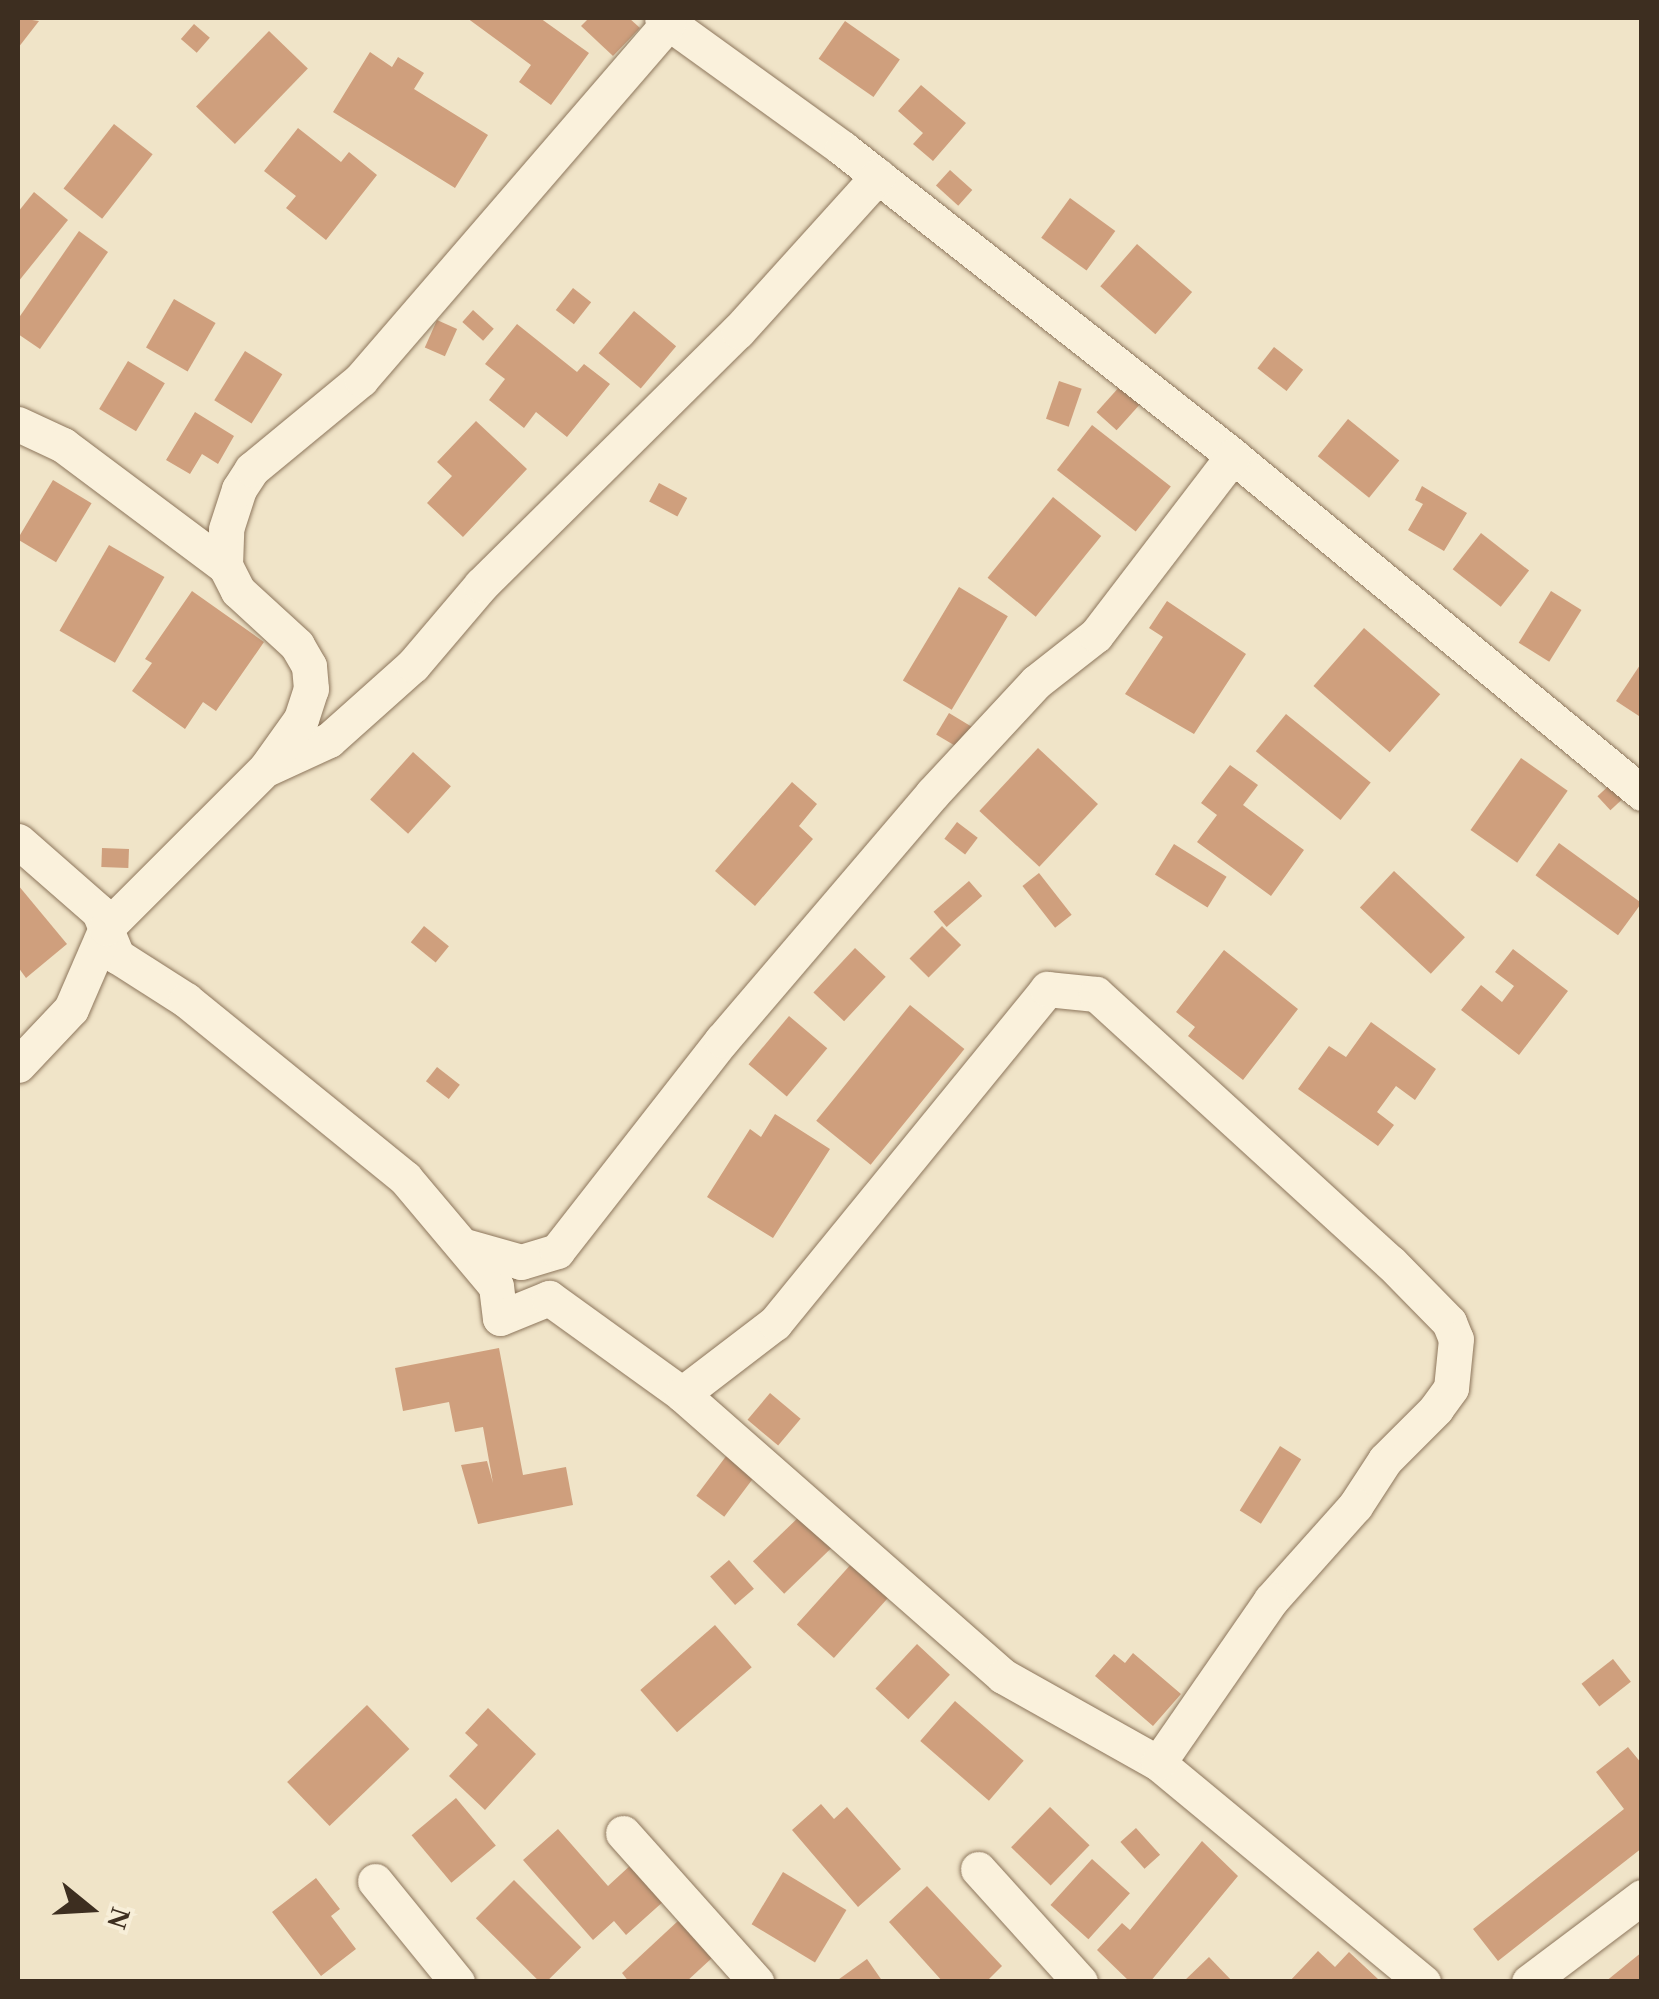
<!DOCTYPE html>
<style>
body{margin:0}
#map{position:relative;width:1659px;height:1999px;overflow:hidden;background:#f0e4c8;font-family:"Times New Roman",serif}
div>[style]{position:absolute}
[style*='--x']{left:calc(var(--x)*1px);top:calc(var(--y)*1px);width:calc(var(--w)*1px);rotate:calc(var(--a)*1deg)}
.building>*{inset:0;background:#cf9f7d;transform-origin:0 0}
.roads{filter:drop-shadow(0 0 2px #8d765c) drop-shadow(0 0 2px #8d765c)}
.minor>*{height:35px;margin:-17.5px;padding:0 17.5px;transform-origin:17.5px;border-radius:17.5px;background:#faf1dc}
span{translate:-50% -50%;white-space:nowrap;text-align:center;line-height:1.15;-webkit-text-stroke:8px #f7eed8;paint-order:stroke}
.frame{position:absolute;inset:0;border:20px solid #3d2e20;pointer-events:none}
.north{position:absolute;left:40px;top:1859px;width:100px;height:100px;-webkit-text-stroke:8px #f7eed8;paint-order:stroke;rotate:108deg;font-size:28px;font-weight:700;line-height:40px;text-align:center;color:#3d2e20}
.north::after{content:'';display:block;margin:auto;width:35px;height:45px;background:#3d2e20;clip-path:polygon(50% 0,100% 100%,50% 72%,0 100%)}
</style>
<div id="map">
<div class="building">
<div style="clip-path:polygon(18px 18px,39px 21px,18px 48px)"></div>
<div style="clip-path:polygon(467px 18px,540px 18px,589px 53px,551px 105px,519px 82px,531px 65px)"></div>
<div style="clip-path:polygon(589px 18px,629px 18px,640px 28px,613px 56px,581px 26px)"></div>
<div style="left:845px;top:21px;width:67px;height:46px;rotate:35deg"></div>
<div style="left:194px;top:24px;width:21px;height:20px;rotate:41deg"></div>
<div style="left:269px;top:31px;width:54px;height:105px;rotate:44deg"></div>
<div style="clip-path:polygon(370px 52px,392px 67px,398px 57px,424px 73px,414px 89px,488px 135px,455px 188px,333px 112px)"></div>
<div style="clip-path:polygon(921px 85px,966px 123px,933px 161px,913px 144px,923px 133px,898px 111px)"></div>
<div style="left:114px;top:124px;width:49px;height:82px;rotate:38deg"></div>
<div style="clip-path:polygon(298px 128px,341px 162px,349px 152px,377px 175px,326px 240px,286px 208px,296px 196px,264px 171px)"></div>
<div style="left:950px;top:170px;width:30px;height:21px;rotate:42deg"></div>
<div style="clip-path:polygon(34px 192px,68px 220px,18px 282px,18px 212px)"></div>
<div style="left:1070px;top:198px;width:56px;height:49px;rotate:36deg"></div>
<div style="clip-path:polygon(79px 231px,108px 252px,40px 349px,18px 334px,18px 319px)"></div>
<div style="left:1137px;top:244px;width:73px;height:56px;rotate:41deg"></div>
<div style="left:573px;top:288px;width:23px;height:28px;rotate:38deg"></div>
<div style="left:174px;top:299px;width:48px;height:56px;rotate:30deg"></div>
<div style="left:473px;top:310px;width:28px;height:16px;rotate:42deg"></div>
<div style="left:634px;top:311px;width:55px;height:55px;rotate:40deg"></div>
<div style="left:437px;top:320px;width:22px;height:30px;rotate:24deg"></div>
<div style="clip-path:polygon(517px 324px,577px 372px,584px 364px,610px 384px,567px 437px,536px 412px,524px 428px,489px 400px,505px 379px,485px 364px)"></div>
<div style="left:1274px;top:347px;width:37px;height:27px;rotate:38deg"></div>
<div style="left:245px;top:351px;width:44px;height:58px;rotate:32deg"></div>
<div style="left:128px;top:361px;width:43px;height:56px;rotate:31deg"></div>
<div style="left:1130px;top:375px;width:27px;height:50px;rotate:42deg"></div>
<div style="left:1059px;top:381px;width:24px;height:40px;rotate:19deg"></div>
<div style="clip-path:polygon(195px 412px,234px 436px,218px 464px,202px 454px,190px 474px,166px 460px)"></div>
<div style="left:1348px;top:419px;width:66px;height:48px;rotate:39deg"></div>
<div style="clip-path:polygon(476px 421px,527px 469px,463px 537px,427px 503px,452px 476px,437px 462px)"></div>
<div style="left:1092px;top:425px;width:100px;height:57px;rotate:38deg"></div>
<div style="left:53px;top:480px;width:45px;height:69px;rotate:31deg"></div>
<div style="left:659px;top:483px;width:32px;height:21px;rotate:28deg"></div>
<div style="clip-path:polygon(1422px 486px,1467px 513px,1444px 551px,1408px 530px,1423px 504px,1415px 500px)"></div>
<div style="left:1053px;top:497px;width:62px;height:104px;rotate:39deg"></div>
<div style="left:1481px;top:533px;width:61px;height:46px;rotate:38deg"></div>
<div style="left:109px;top:545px;width:64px;height:99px;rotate:30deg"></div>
<div style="left:959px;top:587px;width:57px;height:109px;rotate:31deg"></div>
<div style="clip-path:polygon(192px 591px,264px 642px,216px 711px,203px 702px,185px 729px,132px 691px,152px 663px,145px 659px)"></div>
<div style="left:1551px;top:591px;width:36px;height:61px;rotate:32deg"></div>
<div style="clip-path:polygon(1167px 601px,1246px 654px,1194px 734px,1125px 694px,1163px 637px,1149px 628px)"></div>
<div style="left:1364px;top:628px;width:101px;height:77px;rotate:41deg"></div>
<div style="clip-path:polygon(1642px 662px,1642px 718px,1616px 701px)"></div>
<div style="left:949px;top:713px;width:27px;height:25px;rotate:31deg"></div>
<div style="left:1286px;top:714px;width:109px;height:48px;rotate:39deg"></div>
<div style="left:1038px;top:748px;width:82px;height:86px;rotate:43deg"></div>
<div style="left:413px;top:752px;width:51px;height:64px;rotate:42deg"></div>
<div style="left:1521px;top:758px;width:57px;height:88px;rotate:35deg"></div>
<div style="clip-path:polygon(1230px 765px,1258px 785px,1243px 805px,1304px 850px,1271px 896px,1197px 842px,1217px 815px,1201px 803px)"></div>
<div style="left:1615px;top:780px;width:19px;height:24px;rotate:47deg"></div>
<div style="clip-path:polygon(792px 782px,817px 804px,799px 826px,813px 839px,755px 906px,715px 871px)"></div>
<div style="left:957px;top:822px;width:26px;height:21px;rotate:37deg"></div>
<div style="left:1559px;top:843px;width:102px;height:40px;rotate:36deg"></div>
<div style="left:1174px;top:844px;width:62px;height:36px;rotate:32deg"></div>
<div style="left:102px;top:848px;width:27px;height:19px;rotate:2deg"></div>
<div style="left:1394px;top:871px;width:97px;height:50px;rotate:43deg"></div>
<div style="left:1039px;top:873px;width:53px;height:21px;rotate:52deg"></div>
<div style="left:969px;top:881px;width:20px;height:47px;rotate:49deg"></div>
<div style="clip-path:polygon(18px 885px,67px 944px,26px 978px,18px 967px)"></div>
<div style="left:424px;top:926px;width:32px;height:21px;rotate:39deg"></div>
<div style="left:942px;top:926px;width:27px;height:46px;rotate:45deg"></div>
<div style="left:855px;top:948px;width:42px;height:61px;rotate:43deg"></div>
<div style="clip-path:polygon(1513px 949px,1568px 991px,1519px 1055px,1461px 1010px,1481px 985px,1502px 1002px,1514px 986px,1495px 972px)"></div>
<div style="clip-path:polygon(1224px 950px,1298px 1009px,1243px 1080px,1188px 1036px,1195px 1027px,1176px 1012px)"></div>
<div style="left:910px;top:1005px;width:70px;height:149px;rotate:39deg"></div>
<div style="left:789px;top:1016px;width:50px;height:63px;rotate:40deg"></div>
<div style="clip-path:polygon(1371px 1022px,1436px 1069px,1415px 1100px,1396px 1086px,1377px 1112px,1394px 1125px,1378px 1146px,1298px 1089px,1329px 1046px,1346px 1057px)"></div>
<div style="left:437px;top:1067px;width:29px;height:18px;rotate:38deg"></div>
<div style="clip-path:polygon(775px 1114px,830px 1149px,773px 1238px,707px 1197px,750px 1129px,761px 1137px)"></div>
<div style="clip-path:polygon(499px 1348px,523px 1475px,566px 1467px,573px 1505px,478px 1524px,461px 1465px,487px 1461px,493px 1483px,483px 1427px,455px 1432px,449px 1402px,403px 1411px,395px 1368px)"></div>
<div style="left:770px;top:1393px;width:40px;height:35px;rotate:40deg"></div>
<div style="left:1280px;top:1446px;width:25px;height:76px;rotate:32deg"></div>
<div style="left:733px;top:1447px;width:35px;height:61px;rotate:37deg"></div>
<div style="left:804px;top:1512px;width:45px;height:71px;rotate:46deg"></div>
<div style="left:729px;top:1560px;width:38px;height:25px;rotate:49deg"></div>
<div style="left:853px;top:1562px;width:50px;height:84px;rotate:42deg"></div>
<div style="left:715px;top:1625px;width:56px;height:99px;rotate:49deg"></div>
<div style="left:917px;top:1644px;width:45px;height:61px;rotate:43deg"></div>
<div style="clip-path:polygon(1133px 1653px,1181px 1694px,1153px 1726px,1095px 1676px,1114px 1654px,1125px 1663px)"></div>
<div style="left:1613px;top:1659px;width:29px;height:40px;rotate:52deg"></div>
<div style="left:955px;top:1701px;width:91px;height:53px;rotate:41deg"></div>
<div style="left:367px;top:1705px;width:61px;height:111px;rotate:46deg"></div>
<div style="clip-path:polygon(488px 1708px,536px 1754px,485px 1810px,449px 1776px,478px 1745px,465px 1733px)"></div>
<div style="clip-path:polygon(1628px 1747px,1642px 1764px,1642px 1848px,1498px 1961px,1473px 1929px,1624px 1809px,1596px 1772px)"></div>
<div style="left:456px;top:1798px;width:62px;height:58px;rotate:50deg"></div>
<div style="clip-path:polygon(821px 1804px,834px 1819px,847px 1807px,901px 1869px,858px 1907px,792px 1830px)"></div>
<div style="left:1050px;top:1807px;width:55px;height:56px;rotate:44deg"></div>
<div style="left:1136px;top:1828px;width:36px;height:21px;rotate:48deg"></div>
<div style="clip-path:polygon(558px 1829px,608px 1886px,633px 1863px,665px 1900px,626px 1935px,614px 1921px,593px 1940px,523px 1860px)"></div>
<div style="clip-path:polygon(1202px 1841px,1238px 1876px,1150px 1982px,1130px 1982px,1097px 1950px,1122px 1923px,1130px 1930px)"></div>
<div style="left:1092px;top:1859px;width:51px;height:62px;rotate:42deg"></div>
<div style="left:783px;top:1872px;width:74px;height:61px;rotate:31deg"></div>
<div style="clip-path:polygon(316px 1878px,340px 1909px,331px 1916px,356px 1949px,321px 1976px,272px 1912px)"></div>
<div style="left:514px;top:1880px;width:95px;height:54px;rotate:45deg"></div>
<div style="clip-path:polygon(927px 1886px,1002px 1966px,986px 1982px,943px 1982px,889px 1922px)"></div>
<div style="clip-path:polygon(679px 1920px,713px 1957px,686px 1982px,629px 1982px,622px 1973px)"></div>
<div style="clip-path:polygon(1318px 1951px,1335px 1967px,1349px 1952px,1378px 1979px,1289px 1982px)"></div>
<div style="clip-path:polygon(1642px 1952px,1642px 1982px,1605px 1982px)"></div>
<div style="clip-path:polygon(1209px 1957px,1233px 1982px,1183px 1982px)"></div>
<div style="clip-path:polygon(867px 1959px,883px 1982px,835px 1982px)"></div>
</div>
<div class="roads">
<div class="minor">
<div style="--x:662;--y:18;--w:222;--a:35.8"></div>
<div style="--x:842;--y:148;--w:498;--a:38.2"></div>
<div style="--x:1233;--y:456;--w:530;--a:39.49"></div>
<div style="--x:18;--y:424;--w:50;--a:25"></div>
<div style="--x:63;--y:445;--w:202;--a:36.8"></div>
<div style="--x:268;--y:768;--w:67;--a:-24.7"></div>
<div style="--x:329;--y:740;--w:113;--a:-41.8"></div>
<div style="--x:413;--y:665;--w:105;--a:-49.6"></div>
<div style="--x:481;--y:585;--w:361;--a:-44.7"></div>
<div style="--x:738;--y:331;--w:209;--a:-47.9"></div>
<div style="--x:18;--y:841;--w:108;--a:41.2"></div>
<div style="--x:99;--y:912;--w:48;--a:67.8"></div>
<div style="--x:117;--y:956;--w:82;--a:32.5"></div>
<div style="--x:186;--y:1000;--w:282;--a:39.1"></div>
<div style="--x:405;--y:1178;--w:141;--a:49.9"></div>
<div style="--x:496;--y:1286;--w:32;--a:83"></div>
<div style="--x:500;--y:1318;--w:53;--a:-22.2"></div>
<div style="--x:549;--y:1298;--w:164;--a:35.8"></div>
<div style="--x:682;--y:1394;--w:427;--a:41.3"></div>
<div style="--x:1003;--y:1676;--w:178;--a:29.3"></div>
<div style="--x:1158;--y:1763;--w:344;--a:39.6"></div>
<div style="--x:18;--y:1065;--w:77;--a:-46.6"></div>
<div style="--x:71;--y:1009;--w:88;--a:-66.6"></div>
<div style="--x:106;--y:928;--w:226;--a:-45"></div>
<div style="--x:266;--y:768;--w:60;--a:-54.5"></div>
<div style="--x:301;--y:719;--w:32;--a:-72"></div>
<div style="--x:311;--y:689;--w:23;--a:-95"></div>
<div style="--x:309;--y:666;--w:24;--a:-120"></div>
<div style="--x:297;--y:645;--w:80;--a:-137.5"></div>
<div style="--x:238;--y:591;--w:28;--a:-117"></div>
<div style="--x:225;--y:566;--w:37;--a:-88"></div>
<div style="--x:226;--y:529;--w:42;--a:-72"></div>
<div style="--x:239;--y:489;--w:24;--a:-57"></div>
<div style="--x:252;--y:469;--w:141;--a:-39.5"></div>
<div style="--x:361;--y:379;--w:470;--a:-49.2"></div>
<div style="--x:465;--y:1246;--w:58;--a:15.9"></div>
<div style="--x:521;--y:1262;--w:38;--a:-17"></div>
<div style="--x:557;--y:1251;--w:268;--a:-52"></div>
<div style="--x:722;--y:1040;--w:323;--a:-49.5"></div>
<div style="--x:932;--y:794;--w:153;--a:-47.1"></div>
<div style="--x:1036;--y:682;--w:76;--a:-38.1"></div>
<div style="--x:1096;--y:635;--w:225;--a:-52.6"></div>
<div style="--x:682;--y:1394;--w:117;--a:-37.4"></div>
<div style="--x:775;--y:1323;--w:431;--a:-50.8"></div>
<div style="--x:1047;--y:989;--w:49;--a:5.8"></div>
<div style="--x:1096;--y:994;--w:398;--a:42.4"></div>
<div style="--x:1390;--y:1262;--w:84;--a:45.5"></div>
<div style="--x:1449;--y:1322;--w:18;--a:68"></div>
<div style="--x:1456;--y:1339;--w:49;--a:95.8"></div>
<div style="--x:1451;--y:1388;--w:26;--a:126"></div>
<div style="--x:1436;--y:1409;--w:72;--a:135"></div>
<div style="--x:1385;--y:1460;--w:55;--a:123.1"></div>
<div style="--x:1355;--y:1506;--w:126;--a:131.8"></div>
<div style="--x:1271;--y:1600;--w:198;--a:124.7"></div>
<div style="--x:623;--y:1833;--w:200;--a:48.2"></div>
<div style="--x:978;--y:1869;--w:152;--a:47.9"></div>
<div style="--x:375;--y:1881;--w:130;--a:50.9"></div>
<div style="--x:1529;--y:1982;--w:141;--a:-37"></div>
</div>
</div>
<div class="frame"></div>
<div class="north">N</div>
</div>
